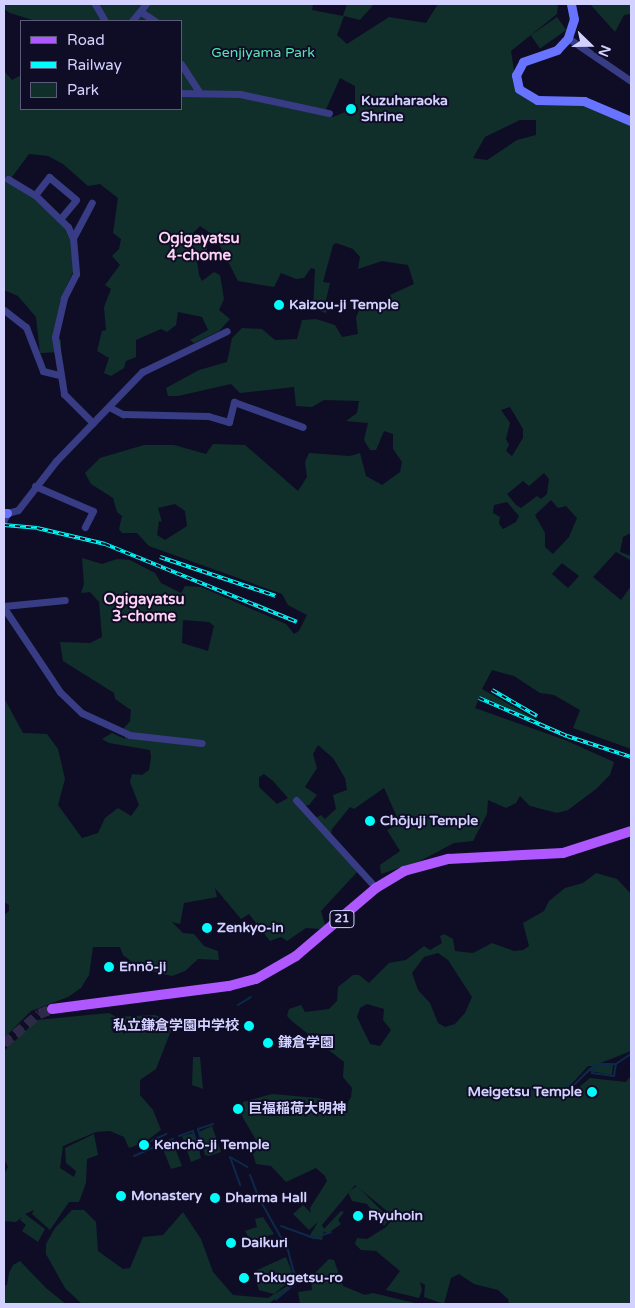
<!DOCTYPE html>
<meta charset="utf-8">
<style>
body{margin:0}
#map{position:relative;width:635px;height:1308px;overflow:hidden;background:#0f0d25;font-family:"Varela Round","Noto Sans JP",sans-serif}
div>[style]{position:absolute}
[style*='--x']{left:calc(var(--x)*1px);top:calc(var(--y)*1px);width:calc(var(--w)*1px);rotate:calc(var(--a)*1deg)}
.green>*{inset:0;background:#102f2b;transform-origin:0 0}
.stream>*{height:2px;margin:-1px;padding:0 1px;transform-origin:1px;border-radius:1px;background:#0b2a4b}
.primary-tunnel>*{height:10px;margin-top:-5px;transform-origin:0;background:repeating-linear-gradient(90deg,#2c2a46 0 10px,transparent 0 15px)}
.street>*{height:7px;margin:-3.5px;padding:0 3.5px;transform-origin:3.5px;border-radius:3.5px;background:#373c85}
.secondary>*{height:9px;margin:-4.5px;padding:0 4.5px;transform-origin:4.5px;border-radius:4.5px;background:#6874ff}
.primary>*{height:10px;margin:-5px;padding:0 5px;transform-origin:5px;border-radius:5px;background:#af58ff}
.rail>*{height:4px;margin-top:-2px;transform-origin:0;background:repeating-linear-gradient(90deg,#0f0d25 0 5.5px,#00fcfb 0 11px);box-sizing:border-box;border-block:1px solid #00fcfb}
.dots>*{width:14px;height:14px;translate:-50% -50%;box-sizing:border-box;border:2px solid #0f0d25;border-radius:50%}
span{translate:-50% -50%;white-space:nowrap;text-align:center;line-height:1.15;-webkit-text-stroke:4px #0f0d25;paint-order:stroke}
.shield-label span{padding:1px 4px;background:#0f0d25;border:1px solid;border-radius:4px;-webkit-text-stroke-width:0}
.shield-label{font-size:12px;color:#d2d1ff;font-weight:700}
.park-label{font-size:14px;color:#58e4b2}
.poi-label{font-size:14px;color:#d2d1ff;font-weight:700}
.left{translate:0 -50%;text-align:left}
.right{translate:-100% -50%;text-align:right}
.neighbourhood-label{font-size:15px;color:#ffd3f4;font-weight:700}
.frame{position:absolute;inset:0;border:5px solid #d2d1ff;pointer-events:none}
.legend{position:absolute;left:20px;top:20px;width:162px;height:90px;box-sizing:border-box;background:#0f0d25;border:1px solid #5d5b7c;margin:0;padding:6px 9px;list-style:none;font-size:15px;color:#d2d1ff}
.legend li{display:flex;align-items:center;gap:10px;height:25px}
.legend b{width:25px;border:1px solid #5d5b7c}
.north{position:absolute;left:565px;top:20px;width:50px;height:50px;-webkit-text-stroke:4px #0f0d25;paint-order:stroke;rotate:112deg;font-size:14px;font-weight:700;line-height:20px;text-align:center;color:#d2d1ff}
.north::after{content:'';display:block;margin:auto;width:18px;height:22px;background:#d2d1ff;clip-path:polygon(50% 0,100% 100%,50% 72%,0 100%)}
</style>
<div id="map">
<div class="green">
<div style="clip-path:polygon(evenodd,4px 4px,313px 4px,312px 10px,343px 16px,347px 4px,374px 4px,360px 20px,344px 16px,337px 35px,347px 44px,389px 17px,426px 23px,438px 4px,558px 4px,557px 14px,511px 51px,517px 90px,534px 102px,587px 105px,631px 126px,631px 533px,623px 537px,620px 552px,631px 556px,631px 567px,630px 560px,616px 552px,593px 577px,621px 600px,631px 586px,631px 749px,573px 728px,580px 710px,554px 695px,540px 693px,514px 676px,492px 670px,482px 689px,542px 723px,480px 696px,475px 708px,565px 740px,614px 762px,610px 775px,596px 789px,568px 810px,557px 813px,530px 806px,520px 796px,516px 803px,506px 808px,488px 800px,487px 814px,473px 841px,454px 843px,420px 861px,381px 874px,380px 865px,400px 851px,387px 830px,397px 825px,397px 817px,384px 788px,354px 809px,350px 807px,332px 829px,330px 837px,358px 871px,321px 911px,325px 925px,320px 929px,306px 928px,287px 941px,281px 937px,270px 941px,249px 914px,241px 919px,215px 888px,217px 897px,184px 903px,180px 924px,172px 922px,183px 933px,194px 934px,204px 946px,218px 951px,219px 960px,198px 959px,185px 971px,172px 976px,151px 971px,147px 965px,132px 962px,123px 955px,120px 947px,93px 947px,89px 975px,81px 988px,68px 997px,31px 1011px,4px 1038px,4px 915px,9px 911px,9px 905px,4px 902px,4px 665px,4px 698px,23px 733px,47px 734px,58px 749px,65px 779px,58px 805px,82px 838px,98px 833px,105px 818px,118px 808px,131px 816px,139px 805px,130px 782px,132px 774px,142px 775px,149px 770px,151px 757px,150px 750px,109px 743px,102px 739px,112px 733px,125px 739px,124px 728px,130px 721px,131px 710px,115px 699px,114px 693px,63px 661px,60px 642px,90px 643px,102px 637px,99px 602px,90px 592px,81px 593px,84px 584px,82px 558px,102px 564px,117px 559px,130px 560px,155px 573px,161px 583px,181px 593px,185px 586px,201px 587px,286px 624px,294px 634px,299px 631px,307px 615px,288px 605px,282px 594px,149px 546px,137px 533px,122px 533px,119px 529px,122px 516px,117px 512px,113px 498px,91px 484px,85px 473px,100px 458px,144px 445px,174px 445px,206px 454px,213px 444px,245px 445px,298px 491px,307px 477px,305px 462px,309px 453px,350px 456px,360px 453px,366px 476px,382px 485px,400px 472px,402px 462px,393px 449px,393px 434px,384px 431px,376px 450px,370px 450px,364px 440px,368px 423px,346px 421px,357px 413px,359px 401px,324px 400px,312px 407px,296px 406px,294px 387px,240px 393px,231px 384px,178px 396px,168px 396px,166px 388px,199px 370px,227px 362px,232px 338px,242px 328px,262px 329px,275px 340px,297px 339px,302px 320px,316px 319px,335px 325px,342px 337px,358px 334px,356px 318px,361px 305px,379px 306px,384px 301px,395px 306px,390px 295px,414px 284px,408px 265px,382px 261px,358px 269px,360px 257px,353px 249px,336px 243px,333px 245px,323px 282px,330px 283px,326px 300px,330px 300px,326px 313px,313px 309px,315px 269px,311px 268px,304px 278px,296px 279px,281px 273px,274px 287px,238px 281px,215px 236px,200px 226px,193px 233px,207px 247px,207px 257px,197px 261px,199px 275px,202px 281px,214px 272px,220px 275px,224px 299px,219px 310px,230px 319px,219px 331px,194px 343px,190px 340px,208px 330px,202px 317px,178px 312px,176px 325px,167px 332px,161px 329px,136px 340px,136px 357px,126px 361px,124px 368px,111px 376px,104px 373px,109px 358px,97px 351px,102px 331px,106px 330px,104px 307px,111px 289px,105px 285px,120px 265px,112px 256px,119px 249px,121px 239px,113px 233px,118px 198px,100px 184px,88px 186px,63px 164px,48px 156px,29px 154px,12px 177px,15px 182px,58px 217px,75px 239px,73px 272px,61px 299px,53px 335px,61px 340px,61px 352px,40px 353px,36px 317px,18px 296px,4px 290px,4px 71px,12px 80px,21px 75px,21px 109px,181px 109px,181px 21px,36px 21px,10px 13px,4px 9px,4px 4px,340px 78px,355px 86px,355px 108px,333px 117px,324px 114px,340px 78px,4px 4px,520px 120px,536px 120px,536px 135px,517px 140px,487px 160px,473px 158px,485px 137px,520px 120px,4px 4px,510px 407px,523px 429px,523px 438px,512px 456px,506px 451px,509px 445px,506px 439px,510px 423px,501px 410px,510px 407px,4px 4px,544px 473px,549px 479px,547px 494px,541px 499px,537px 496px,521px 508px,516px 505px,507px 494px,523px 481px,529px 486px,544px 473px,4px 4px,551px 500px,558px 508px,566px 506px,577px 518px,569px 537px,553px 554px,545px 547px,545px 533px,535px 515px,551px 500px,4px 4px,507px 502px,519px 516px,516px 522px,503px 529px,499px 524px,500px 517px,493px 513px,494px 505px,507px 502px,4px 4px,175px 504px,185px 511px,187px 526px,165px 540px,157px 535px,159px 521px,162px 522px,158px 508px,175px 504px,4px 4px,562px 563px,579px 576px,568px 588px,552px 574px,562px 563px,4px 4px,183px 620px,209px 622px,214px 626px,208px 651px,182px 643px,183px 620px,4px 4px,318px 745px,333px 758px,345px 778px,347px 790px,333px 795px,336px 809px,325px 819px,321px 815px,312px 820px,300px 806px,309px 805px,317px 795px,305px 787px,317px 768px,313px 754px,318px 745px,4px 4px,264px 774px,273px 781px,288px 798px,277px 804px,259px 787px,259px 777px,264px 774px)"></div>
<div style="clip-path:polygon(590px 4px,631px 4px,631px 14px,624px 15px,615px 32px)"></div>
<div style="left:557px;top:17px;width:16px;height:32px;rotate:55deg"></div>
<div style="clip-path:polygon(evenodd,596px 873px,617px 879px,631px 894px,631px 1051px,598px 1064px,613px 1065px,612px 1075px,590px 1071px,576px 1083px,592px 1066px,588px 1066px,568px 1088px,572px 1093px,590px 1078px,626px 1082px,631px 1076px,631px 1304px,509px 1304px,508px 1299px,498px 1290px,474px 1284px,459px 1274px,451px 1278px,444px 1304px,424px 1297px,425px 1285px,420px 1282px,422px 1290px,419px 1298px,386px 1290px,400px 1271px,376px 1251px,361px 1250px,355px 1244px,357px 1238px,367px 1239px,386px 1227px,393px 1219px,387px 1211px,355px 1185px,322px 1225px,324px 1229px,341px 1211px,344px 1212px,338px 1220px,341px 1224px,327px 1234px,324px 1231px,322px 1240px,311px 1238px,309px 1237px,318px 1222px,309px 1230px,293px 1214px,303px 1205px,311px 1213px,310px 1208px,327px 1181px,325px 1176px,316px 1168px,286px 1182px,271px 1166px,256px 1164px,253px 1154px,260px 1147px,242px 1116px,243px 1102px,272px 1094px,317px 1098px,338px 1103px,348px 1102px,351px 1097px,352px 1088px,343px 1077px,344px 1062px,293px 1022px,287px 1016px,289px 1009px,301px 1005px,305px 1012px,329px 1009px,337px 1001px,338px 987px,353px 975px,359px 975px,369px 983px,389px 963px,406px 960px,424px 946px,430px 950px,442px 943px,440px 936px,444px 934px,453px 939px,455px 951px,473px 953px,492px 943px,514px 951px,523px 950px,529px 946px,523px 923px,544px 911px,549px 901px,565px 888px,583px 883px,596px 873px,438px 953px,448px 960px,472px 997px,465px 1013px,455px 1024px,445px 1027px,438px 1023px,430px 1003px,418px 990px,412px 973px,424px 957px,438px 953px,596px 873px,367px 1004px,384px 1009px,383px 1020px,391px 1030px,380px 1046px,370px 1044px,357px 1017px,360px 1008px,367px 1004px)"></div>
<div style="clip-path:polygon(109px 1013px,116px 1017px,155px 1015px,174px 1023px,156px 1069px,140px 1080px,140px 1095px,153px 1110px,161px 1130px,145px 1142px,129px 1148px,124px 1137px,110px 1131px,96px 1132px,63px 1146px,60px 1168px,74px 1177px,76px 1171px,66px 1163px,65px 1148px,94px 1134px,98px 1155px,87px 1159px,86px 1183px,79px 1202px,69px 1202px,50px 1230px,32px 1214px,34px 1210px,25px 1214px,45px 1229px,38px 1242px,22px 1231px,26px 1225px,20px 1220px,22px 1217px,16px 1222px,4px 1221px,4px 1174px,8px 1167px,4px 1159px,4px 1051px,37px 1020px)"></div>
<div style="clip-path:polygon(193px 1057px,200px 1057px,203px 1089px,192px 1085px)"></div>
<div style="clip-path:polygon(212px 1126px,221px 1152px,209px 1156px,205px 1155px,199px 1132px)"></div>
<div style="clip-path:polygon(194px 1133px,201px 1158px,191px 1162px,182px 1136px)"></div>
<div style="clip-path:polygon(173px 1143px,182px 1166px,171px 1169px,163px 1149px)"></div>
<div style="clip-path:polygon(357px 1186px,390px 1219px,384px 1226px,367px 1204px,352px 1201px,348px 1192px)"></div>
<div style="clip-path:polygon(72px 1210px,84px 1210px,96px 1222px,98px 1251px,123px 1269px,130px 1268px,143px 1237px,163px 1235px,183px 1212px,201px 1239px,213px 1272px,233px 1295px,268px 1298px,289px 1285px,294px 1274px,286px 1244px,296px 1275px,292px 1287px,268px 1304px,82px 1304px,65px 1288px,46px 1254px,46px 1244px,55px 1228px)"></div>
<div style="clip-path:polygon(263px 1217px,274px 1234px,251px 1241px,245px 1231px,257px 1227px,255px 1219px)"></div>
<div style="clip-path:polygon(286px 1257px,292px 1272px,286px 1284px,274px 1294px,259px 1290px,253px 1272px)"></div>
<div style="clip-path:polygon(329px 1259px,334px 1260px,343px 1286px,365px 1295px,373px 1293px,419px 1304px,300px 1304px,298px 1292px,312px 1290px,311px 1277px)"></div>
<div style="clip-path:polygon(20px 1261px,46px 1288px,66px 1304px,4px 1304px,4px 1286px,7px 1285px,9px 1273px,13px 1265px)"></div>
</div>
<div class="stream">
<div style="--x:238;--y:1005;--w:15;--a:-32"></div>
<div style="--x:593;--y:1069;--w:5;--a:-68"></div>
<div style="--x:595;--y:1064;--w:21;--a:0"></div>
<div style="--x:564;--y:1093;--w:11;--a:-63"></div>
<div style="--x:569;--y:1083;--w:5;--a:37"></div>
<div style="--x:573;--y:1086;--w:24;--a:-45"></div>
<div style="--x:590;--y:1069;--w:3;--a:0"></div>
<div style="--x:593;--y:1069;--w:4;--a:104"></div>
<div style="--x:592;--y:1073;--w:22;--a:8"></div>
<div style="--x:614;--y:1076;--w:12;--a:-81"></div>
<div style="--x:616;--y:1064;--w:18;--a:-34"></div>
<div style="--x:179;--y:1136;--w:15;--a:-20"></div>
<div style="--x:193;--y:1131;--w:22;--a:74"></div>
<div style="--x:151;--y:1141;--w:17;--a:-25"></div>
<div style="--x:204;--y:1150;--w:22;--a:-106"></div>
<div style="--x:198;--y:1129;--w:16;--a:-18"></div>
<div style="--x:134;--y:1156;--w:43;--a:-23.6"></div>
<div style="--x:230;--y:1157;--w:30;--a:70"></div>
<div style="--x:230;--y:1157;--w:20;--a:30"></div>
<div style="--x:250;--y:1175;--w:25;--a:69"></div>
<div style="--x:260;--y:1200;--w:57;--a:60.8"></div>
<div style="--x:288;--y:1250;--w:34;--a:76"></div>
<div style="--x:296;--y:1283;--w:26;--a:141"></div>
<div style="--x:281;--y:1226;--w:35;--a:20"></div>
<div style="--x:314;--y:1238;--w:18;--a:-19"></div>
</div>
<div class="primary-tunnel">
<div style="--x:4;--y:1044;--w:46;--a:-40.6"></div>
<div style="--x:39;--y:1014;--w:14;--a:-21"></div>
</div>
<div class="street">
<div style="--x:95;--y:4;--w:20;--a:60"></div>
<div style="--x:141;--y:12;--w:17;--a:33"></div>
<div style="--x:132;--y:21;--w:22;--a:-51"></div>
<div style="--x:568;--y:38;--w:76;--a:34.3"></div>
<div style="--x:181;--y:64;--w:33;--a:57"></div>
<div style="--x:181;--y:93;--w:59;--a:1"></div>
<div style="--x:240;--y:94;--w:91;--a:12.1"></div>
<div style="--x:8;--y:179;--w:31;--a:31"></div>
<div style="--x:35;--y:195;--w:46;--a:44.1"></div>
<div style="--x:68;--y:227;--w:12;--a:66"></div>
<div style="--x:73;--y:238;--w:36;--a:85"></div>
<div style="--x:76;--y:274;--w:27;--a:117"></div>
<div style="--x:64;--y:298;--w:40;--a:103"></div>
<div style="--x:55;--y:337;--w:58;--a:81"></div>
<div style="--x:64;--y:394;--w:41;--a:45"></div>
<div style="--x:35;--y:195;--w:23;--a:-52"></div>
<div style="--x:49;--y:177;--w:35;--a:40"></div>
<div style="--x:76;--y:200;--w:25;--a:130"></div>
<div style="--x:73;--y:238;--w:40;--a:-62"></div>
<div style="--x:4;--y:310;--w:28;--a:38"></div>
<div style="--x:26;--y:327;--w:47;--a:68.9"></div>
<div style="--x:43;--y:371;--w:16;--a:14"></div>
<div style="--x:109;--y:407;--w:16;--a:27"></div>
<div style="--x:123;--y:414;--w:85;--a:1.3"></div>
<div style="--x:208;--y:416;--w:22;--a:16"></div>
<div style="--x:229;--y:422;--w:21;--a:-76"></div>
<div style="--x:234;--y:402;--w:73;--a:19.9"></div>
<div style="--x:35;--y:486;--w:63;--a:23.3"></div>
<div style="--x:93;--y:511;--w:18;--a:117"></div>
<div style="--x:4;--y:520;--w:8;--a:-67"></div>
<div style="--x:7;--y:513;--w:11;--a:-15"></div>
<div style="--x:18;--y:510;--w:62;--a:-52.2"></div>
<div style="--x:56;--y:461;--w:124;--a:-46"></div>
<div style="--x:142;--y:372;--w:94;--a:-25.8"></div>
<div style="--x:4;--y:606;--w:61;--a:-5.6"></div>
<div style="--x:4;--y:608;--w:101;--a:56.3"></div>
<div style="--x:60;--y:692;--w:30;--a:44"></div>
<div style="--x:82;--y:713;--w:53;--a:24.6"></div>
<div style="--x:130;--y:735;--w:72;--a:6.3"></div>
<div style="--x:296;--y:800;--w:119;--a:47.7"></div>
</div>
<div class="secondary">
<div style="--x:571;--y:4;--w:15;--a:79"></div>
<div style="--x:574;--y:19;--w:20;--a:108"></div>
<div style="--x:568;--y:38;--w:16;--a:133"></div>
<div style="--x:557;--y:50;--w:36;--a:161"></div>
<div style="--x:523;--y:62;--w:15;--a:118"></div>
<div style="--x:516;--y:75;--w:14;--a:78"></div>
<div style="--x:519;--y:89;--w:21;--a:31"></div>
<div style="--x:537;--y:100;--w:47;--a:1.2"></div>
<div style="--x:584;--y:101;--w:51;--a:23.1"></div>
<div style="--x:4;--y:513;--w:3;--a:0"></div>
</div>
<div class="primary">
<div style="--x:52;--y:1009;--w:178;--a:-7.4"></div>
<div style="--x:229;--y:986;--w:28;--a:-15"></div>
<div style="--x:256;--y:979;--w:46;--a:-29.9"></div>
<div style="--x:296;--y:956;--w:105;--a:-40.4"></div>
<div style="--x:376;--y:888;--w:33;--a:-31"></div>
<div style="--x:404;--y:871;--w:46;--a:-15.3"></div>
<div style="--x:448;--y:859;--w:115;--a:-3"></div>
<div style="--x:563;--y:853;--w:71;--a:-17.9"></div>
</div>
<div class="rail">
<div style="--x:4;--y:525;--w:33;--a:5"></div>
<div style="--x:37;--y:528;--w:70;--a:13.2"></div>
<div style="--x:105;--y:544;--w:207;--a:22.1"></div>
<div style="--x:160;--y:557;--w:122;--a:18.6"></div>
<div style="--x:492;--y:690;--w:52;--a:30"></div>
<div style="--x:479;--y:698;--w:96;--a:23.4"></div>
<div style="--x:567;--y:736;--w:67;--a:18.2"></div>
</div>
<div class="dots">
<div style="left:351px;top:109px;background:#00fcfb"></div>
<div style="left:279px;top:305px;background:#00fcfb"></div>
<div style="left:370px;top:821px;background:#00fcfb"></div>
<div style="left:207px;top:928px;background:#00fcfb"></div>
<div style="left:109px;top:967px;background:#00fcfb"></div>
<div style="left:249px;top:1026px;background:#00fcfb"></div>
<div style="left:268px;top:1043px;background:#00fcfb"></div>
<div style="left:592px;top:1092px;background:#00fcfb"></div>
<div style="left:238px;top:1109px;background:#00fcfb"></div>
<div style="left:144px;top:1145px;background:#00fcfb"></div>
<div style="left:121px;top:1196px;background:#00fcfb"></div>
<div style="left:215px;top:1198px;background:#00fcfb"></div>
<div style="left:358px;top:1216px;background:#00fcfb"></div>
<div style="left:231px;top:1243px;background:#00fcfb"></div>
<div style="left:244px;top:1278px;background:#00fcfb"></div>
</div>
<div class="shield-label">
<span style="left:342px;top:919px">21</span>
</div>
<div class="park-label">
<span style="left:263px;top:53px">Genjiyama Park</span>
</div>
<div class="poi-label">
<span class="left" style="left:361px;top:109px">Kuzuharaoka<br>Shrine</span>
<span class="left" style="left:289px;top:305px">Kaizou-ji Temple</span>
<span class="left" style="left:380px;top:821px">Chōjuji Temple</span>
<span class="left" style="left:217px;top:928px">Zenkyo-in</span>
<span class="left" style="left:119px;top:967px">Ennō-ji</span>
<span class="right" style="left:239px;top:1026px">私立鎌倉学園中学校</span>
<span class="left" style="left:278px;top:1043px">鎌倉学園</span>
<span class="right" style="left:582px;top:1092px">Meigetsu Temple</span>
<span class="left" style="left:248px;top:1109px">巨福稲荷大明神</span>
<span class="left" style="left:154px;top:1145px">Kenchō-ji Temple</span>
<span class="left" style="left:131px;top:1196px">Monastery</span>
<span class="left" style="left:225px;top:1198px">Dharma Hall</span>
<span class="left" style="left:368px;top:1216px">Ryuhoin</span>
<span class="left" style="left:241px;top:1243px">Daikuri</span>
<span class="left" style="left:254px;top:1278px">Tokugetsu-ro</span>
</div>
<div class="neighbourhood-label">
<span style="left:199px;top:247px">Ogigayatsu<br>4-chome</span>
<span style="left:144px;top:608px">Ogigayatsu<br>3-chome</span>
</div>
<div class="frame"></div>
<ul class="legend">
<li><b style="height:6px;background:#af58ff"></b>Road</li>
<li><b style="height:6px;background:#00fcfb"></b>Railway</li>
<li><b style="height:14px;background:#102f2b"></b>Park</li>
</ul>
<div class="north">N</div>
</div>
